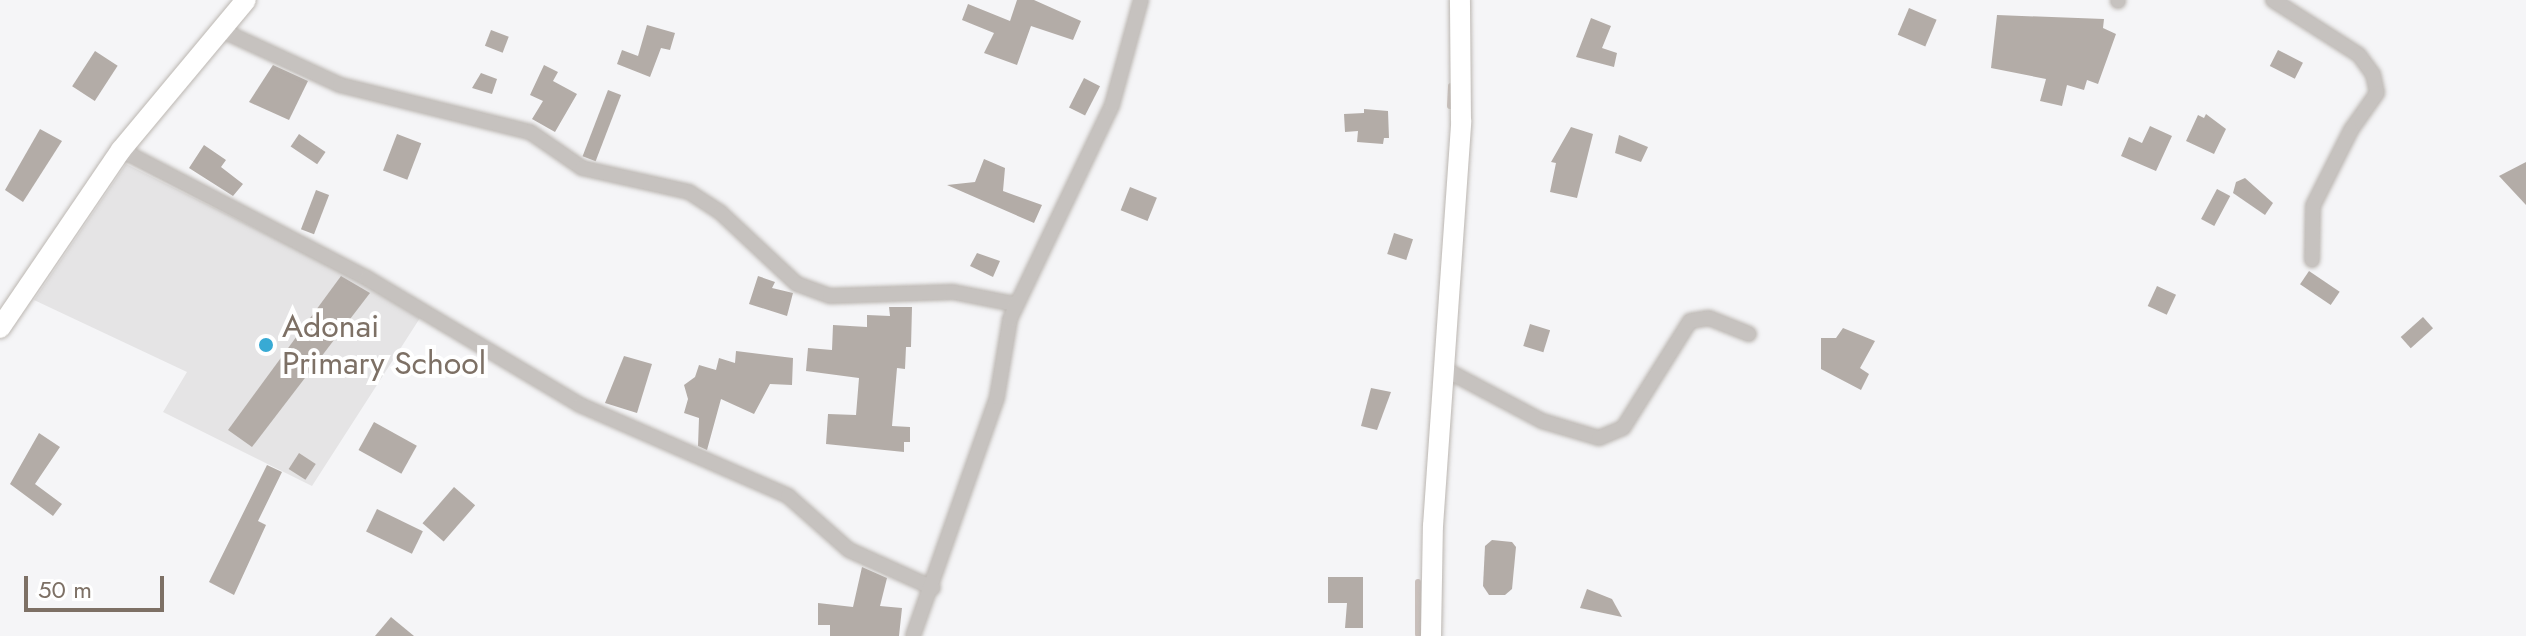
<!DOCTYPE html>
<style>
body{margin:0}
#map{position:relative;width:2526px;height:636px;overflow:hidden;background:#f5f5f7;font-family:Jost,sans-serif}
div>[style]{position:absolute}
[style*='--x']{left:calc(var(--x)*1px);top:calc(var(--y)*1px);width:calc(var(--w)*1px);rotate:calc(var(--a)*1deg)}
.built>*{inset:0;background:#e5e4e5}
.stream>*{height:6px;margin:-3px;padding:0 3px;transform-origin:3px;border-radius:3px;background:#cac0bc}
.building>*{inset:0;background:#b3aca7;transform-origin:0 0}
.roads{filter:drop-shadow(0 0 2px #bbb6b1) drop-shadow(0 0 2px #bbb6b1)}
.street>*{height:14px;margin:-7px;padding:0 7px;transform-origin:7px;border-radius:7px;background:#c6c2bf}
.secondary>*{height:20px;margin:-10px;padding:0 10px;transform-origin:10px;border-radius:10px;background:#fff}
.dots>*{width:22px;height:22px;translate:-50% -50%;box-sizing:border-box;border:4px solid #fff;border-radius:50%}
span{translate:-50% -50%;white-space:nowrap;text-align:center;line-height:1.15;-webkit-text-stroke:8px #fff;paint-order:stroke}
.poi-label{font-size:32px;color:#7d7065}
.left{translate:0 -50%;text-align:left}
.scale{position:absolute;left:24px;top:576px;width:140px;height:36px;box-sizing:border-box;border:4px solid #7d7065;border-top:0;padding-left:10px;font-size:24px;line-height:28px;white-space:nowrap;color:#7d7065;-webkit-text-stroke:6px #fff;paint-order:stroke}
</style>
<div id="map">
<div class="built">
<div style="clip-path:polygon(126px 164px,349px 275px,420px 318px,312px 486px,163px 412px,187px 372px,34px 300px)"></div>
</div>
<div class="stream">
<div style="--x:1450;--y:106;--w:20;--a:-87"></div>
<div style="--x:1418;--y:582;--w:52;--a:90"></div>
</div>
<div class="building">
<div style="clip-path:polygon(1017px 0,1034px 0,1081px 21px,1073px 40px,1031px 26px,1017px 65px,984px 53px,994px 33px,962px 20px,968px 4px,1010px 21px)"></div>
<div style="left:1909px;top:8px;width:30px;height:29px;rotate:23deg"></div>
<div style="clip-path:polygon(1997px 15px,2104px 19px,2103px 28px,2116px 34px,2098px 84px,2087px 80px,2084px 90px,2067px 85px,2062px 106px,2040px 101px,2046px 79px,1991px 68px)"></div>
<div style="clip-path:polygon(1591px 18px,1611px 26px,1602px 48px,1617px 53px,1614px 67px,1576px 57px)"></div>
<div style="clip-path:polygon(647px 25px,675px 33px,670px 50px,661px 48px,650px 77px,617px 64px,622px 50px,638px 56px)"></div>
<div style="left:491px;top:30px;width:19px;height:17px;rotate:21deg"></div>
<div style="left:2278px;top:50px;width:28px;height:18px;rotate:27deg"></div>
<div style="left:95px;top:51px;width:27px;height:42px;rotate:33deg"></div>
<div style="clip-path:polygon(273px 65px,308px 81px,289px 120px,249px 102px)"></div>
<div style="clip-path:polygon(544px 65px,558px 72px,553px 81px,577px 94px,555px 132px,532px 119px,543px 101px,530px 95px)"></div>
<div style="clip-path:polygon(481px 73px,497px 79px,492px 94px,472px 88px)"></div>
<div style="left:1084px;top:78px;width:18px;height:33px;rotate:27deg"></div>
<div style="left:608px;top:90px;width:14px;height:71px;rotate:21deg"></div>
<div style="clip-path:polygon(1364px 109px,1388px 111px,1389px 138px,1384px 138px,1383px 144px,1357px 142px,1358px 131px,1345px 132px,1344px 114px,1364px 113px)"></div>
<div style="clip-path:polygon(2206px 114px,2226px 129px,2214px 154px,2186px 141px,2198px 115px,2204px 118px)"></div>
<div style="clip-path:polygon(2150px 126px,2172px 136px,2156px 171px,2121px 156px,2129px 137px,2142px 143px)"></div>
<div style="clip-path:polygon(1571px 127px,1593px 134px,1577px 198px,1550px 192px,1556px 163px,1551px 162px)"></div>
<div style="clip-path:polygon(40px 129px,62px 141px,23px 202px,5px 190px)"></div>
<div style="left:299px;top:134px;width:32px;height:15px;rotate:34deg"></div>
<div style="left:397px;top:134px;width:26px;height:39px;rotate:21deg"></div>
<div style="clip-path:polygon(1619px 135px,1648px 147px,1641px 162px,1615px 153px)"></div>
<div style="clip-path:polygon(204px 145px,226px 160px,221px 167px,243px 184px,233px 196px,189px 168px)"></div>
<div style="clip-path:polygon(984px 159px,1005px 168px,1003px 191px,1042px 205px,1034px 223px,947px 185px,975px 182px)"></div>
<div style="clip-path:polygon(2526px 162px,2526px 205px,2499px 176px)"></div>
<div style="clip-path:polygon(2245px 178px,2273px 203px,2265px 215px,2233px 193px,2236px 182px)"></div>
<div style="left:1130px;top:187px;width:29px;height:25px;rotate:22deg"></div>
<div style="left:2217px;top:189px;width:15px;height:34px;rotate:28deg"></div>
<div style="left:316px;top:190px;width:14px;height:42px;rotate:21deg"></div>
<div style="left:1394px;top:233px;width:20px;height:22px;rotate:18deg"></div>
<div style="clip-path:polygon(977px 253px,1000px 261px,993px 277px,970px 266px)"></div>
<div style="left:2309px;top:271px;width:37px;height:16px;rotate:34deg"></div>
<div style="clip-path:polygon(341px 276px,370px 293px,252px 447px,228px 430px)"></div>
<div style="clip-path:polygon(758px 276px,775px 282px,772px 288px,793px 293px,787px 316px,749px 304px)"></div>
<div style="left:2157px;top:286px;width:21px;height:22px;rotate:25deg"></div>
<div style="clip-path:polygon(889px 307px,912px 307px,911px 347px,906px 347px,905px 369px,897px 368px,892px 426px,910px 427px,910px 442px,904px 442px,904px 452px,826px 444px,828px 414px,856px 415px,859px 378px,806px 371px,808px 348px,832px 350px,833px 325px,867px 327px,867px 315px,890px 316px)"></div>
<div style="left:2423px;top:317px;width:15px;height:30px;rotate:48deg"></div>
<div style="left:1530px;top:324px;width:21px;height:23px;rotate:17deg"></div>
<div style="clip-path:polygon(1843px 328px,1875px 341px,1860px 368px,1869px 374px,1861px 390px,1821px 369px,1821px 338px,1836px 338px)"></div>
<div style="clip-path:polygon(736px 351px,793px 358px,792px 385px,770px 384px,754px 414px,721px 399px,707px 450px,698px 446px,699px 418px,684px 413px,688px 399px,684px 385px,695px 377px,699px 365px,716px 370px,719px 358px,735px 363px)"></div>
<div style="clip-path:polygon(624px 356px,652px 364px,637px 413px,605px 403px)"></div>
<div style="clip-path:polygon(1371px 388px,1391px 392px,1377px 430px,1361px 426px)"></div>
<div style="left:374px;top:422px;width:49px;height:32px;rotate:29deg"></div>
<div style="clip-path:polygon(39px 433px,60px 447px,35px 484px,62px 504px,53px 516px,10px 484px)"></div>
<div style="left:299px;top:453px;width:20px;height:19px;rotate:33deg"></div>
<div style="clip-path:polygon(267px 465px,282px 472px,258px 521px,266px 525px,234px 595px,209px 582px)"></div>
<div style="left:454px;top:487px;width:28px;height:48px;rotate:41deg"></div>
<div style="left:377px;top:509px;width:51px;height:25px;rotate:26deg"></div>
<div style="clip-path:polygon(1492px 540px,1512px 542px,1516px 547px,1512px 589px,1505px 595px,1489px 595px,1483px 586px,1485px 546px)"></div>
<div style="clip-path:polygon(862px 567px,887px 578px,880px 606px,902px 608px,899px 636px,830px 636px,830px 625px,818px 625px,818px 603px,853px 607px)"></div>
<div style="clip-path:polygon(1328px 577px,1363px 577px,1363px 628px,1345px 628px,1347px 603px,1328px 603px)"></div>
<div style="clip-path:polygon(1587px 589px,1612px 599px,1622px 617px,1580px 608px)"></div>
<div style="clip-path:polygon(391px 617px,414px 636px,375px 636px)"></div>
</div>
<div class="roads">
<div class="street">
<div style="--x:2273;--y:0;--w:102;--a:32.6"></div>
<div style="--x:2359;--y:55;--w:24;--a:54"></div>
<div style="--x:2373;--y:74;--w:19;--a:78"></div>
<div style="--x:2377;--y:93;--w:45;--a:125.1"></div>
<div style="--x:2351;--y:130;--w:85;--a:116.6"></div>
<div style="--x:2313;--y:206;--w:54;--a:91.1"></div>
<div style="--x:2118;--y:1;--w:1;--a:-90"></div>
<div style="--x:221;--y:30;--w:131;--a:24.8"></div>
<div style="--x:340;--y:85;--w:196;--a:13.9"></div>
<div style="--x:530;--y:132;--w:63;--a:34.7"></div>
<div style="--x:582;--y:168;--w:110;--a:12.6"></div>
<div style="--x:689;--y:192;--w:38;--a:33"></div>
<div style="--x:721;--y:213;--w:104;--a:43.1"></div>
<div style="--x:797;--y:284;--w:35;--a:20"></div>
<div style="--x:830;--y:296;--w:123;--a:-1.9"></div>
<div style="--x:953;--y:292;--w:63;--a:11"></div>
<div style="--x:121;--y:150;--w:277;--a:27.5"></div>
<div style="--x:367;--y:278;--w:248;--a:30.8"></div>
<div style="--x:580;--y:405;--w:227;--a:23.6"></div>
<div style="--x:788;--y:496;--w:81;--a:41.5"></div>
<div style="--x:849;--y:550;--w:92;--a:24.3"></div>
<div style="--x:1446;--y:370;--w:109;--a:28"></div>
<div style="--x:1542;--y:421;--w:59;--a:16.6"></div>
<div style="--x:1599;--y:438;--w:26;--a:-23"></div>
<div style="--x:1623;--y:428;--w:126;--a:-57.9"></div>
<div style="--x:1690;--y:321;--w:19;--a:-9"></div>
<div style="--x:1709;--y:318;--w:43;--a:21.8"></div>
<div style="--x:913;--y:636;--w:253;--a:-70.6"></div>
<div style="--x:997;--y:397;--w:79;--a:-80.5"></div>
<div style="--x:1010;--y:319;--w:237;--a:-64.5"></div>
<div style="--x:1112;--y:105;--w:109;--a:-74.6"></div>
</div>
<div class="secondary">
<div style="--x:0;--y:328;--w:215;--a:-55.8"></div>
<div style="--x:121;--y:150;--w:195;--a:-50.2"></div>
<div style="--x:1431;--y:636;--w:110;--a:-89"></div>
<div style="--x:1433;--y:526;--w:406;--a:-86"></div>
<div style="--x:1461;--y:121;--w:121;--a:-90.5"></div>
</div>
</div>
<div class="dots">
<div style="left:266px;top:345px;background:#38aad4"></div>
</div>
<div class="poi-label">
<span class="left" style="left:282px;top:345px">Adonai<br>Primary School</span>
</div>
<div class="scale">50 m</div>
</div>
